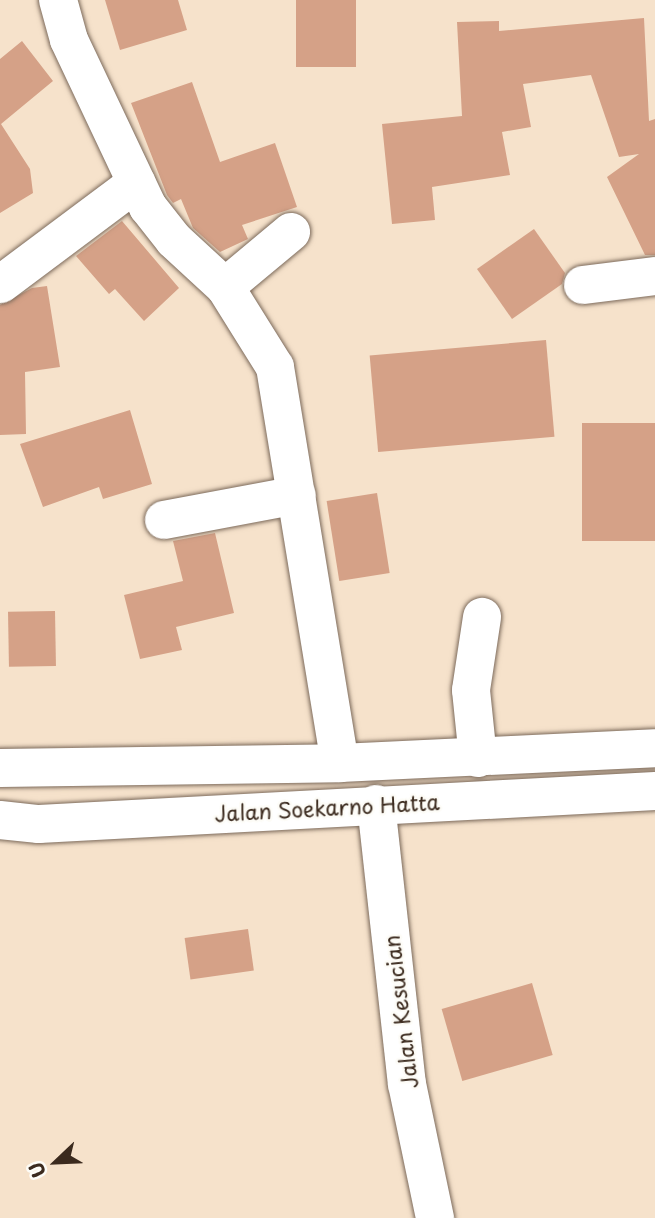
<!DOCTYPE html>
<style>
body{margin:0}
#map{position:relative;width:655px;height:1218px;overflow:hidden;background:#f6e2cb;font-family:"Playpen Sans",sans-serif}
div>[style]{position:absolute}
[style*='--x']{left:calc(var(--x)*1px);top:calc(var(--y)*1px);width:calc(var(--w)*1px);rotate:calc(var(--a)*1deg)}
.building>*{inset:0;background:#d5a187;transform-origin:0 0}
.roads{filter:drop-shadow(0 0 2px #7c6a5b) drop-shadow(0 0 2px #7c6a5b)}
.minor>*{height:38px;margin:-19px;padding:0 19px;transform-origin:19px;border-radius:19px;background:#fff}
.highway>*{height:38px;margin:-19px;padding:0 19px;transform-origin:19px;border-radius:19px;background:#fff}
span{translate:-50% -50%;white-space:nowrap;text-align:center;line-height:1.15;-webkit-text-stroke:5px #fdfcf7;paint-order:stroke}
.street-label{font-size:21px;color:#3b2a1e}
.north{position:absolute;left:21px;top:1127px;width:70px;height:70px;-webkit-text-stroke:5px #fdfcf7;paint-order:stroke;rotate:247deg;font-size:19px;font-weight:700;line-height:28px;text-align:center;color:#3b2a1e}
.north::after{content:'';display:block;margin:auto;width:24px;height:32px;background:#3b2a1e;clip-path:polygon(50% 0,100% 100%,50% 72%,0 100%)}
</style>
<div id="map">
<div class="building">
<div style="clip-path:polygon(105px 0,178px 0,187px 30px,120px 50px)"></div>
<div style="left:296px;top:0;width:60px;height:67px"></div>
<div style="clip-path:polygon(644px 18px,649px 121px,655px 119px,655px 255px,645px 255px,607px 177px,639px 154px,619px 157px,591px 75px,523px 84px,531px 127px,502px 132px,510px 175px,432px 187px,435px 220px,392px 224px,382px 124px,462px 116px,457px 22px,499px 21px,499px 31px)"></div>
<div style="clip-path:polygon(22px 41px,53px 81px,1px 124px,30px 169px,33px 193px,0 213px,0 59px)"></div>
<div style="clip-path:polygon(192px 82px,220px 162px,275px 143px,297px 207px,242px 225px,248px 239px,220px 252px,193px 228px,181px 199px,173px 203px,167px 195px,131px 103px)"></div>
<div style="clip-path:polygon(122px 221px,179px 288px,144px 321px,115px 289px,109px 294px,76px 256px)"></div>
<div style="clip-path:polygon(534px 229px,565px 273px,562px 284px,512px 319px,477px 269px)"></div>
<div style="clip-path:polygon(47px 286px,60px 367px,25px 372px,26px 434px,0 435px,0 305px,32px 288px)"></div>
<div style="left:546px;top:340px;width:97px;height:177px;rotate:85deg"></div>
<div style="clip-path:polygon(130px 410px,152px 484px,103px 499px,99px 487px,43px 507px,20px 444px)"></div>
<div style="left:655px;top:423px;width:118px;height:73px;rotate:90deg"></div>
<div style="left:377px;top:493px;width:81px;height:51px;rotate:81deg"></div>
<div style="clip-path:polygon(215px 533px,234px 613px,176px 627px,182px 650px,140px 659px,124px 595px,183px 581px,173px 541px)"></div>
<div style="left:55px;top:611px;width:55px;height:47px;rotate:89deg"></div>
<div style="left:248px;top:929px;width:42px;height:64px;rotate:82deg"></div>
<div style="left:532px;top:983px;width:75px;height:94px;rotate:74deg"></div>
</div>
<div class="roads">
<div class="minor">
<div style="--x:58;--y:0;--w:41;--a:74.6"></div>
<div style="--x:69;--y:40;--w:185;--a:64.7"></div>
<div style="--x:148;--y:207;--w:42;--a:51.8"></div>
<div style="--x:174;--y:240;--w:69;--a:42.7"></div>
<div style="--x:225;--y:287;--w:94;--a:58"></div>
<div style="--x:275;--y:367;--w:401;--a:80.7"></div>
<div style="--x:1;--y:284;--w:169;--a:-36.8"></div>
<div style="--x:583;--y:285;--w:73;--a:-7.1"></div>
<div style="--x:225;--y:287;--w:86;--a:-39.8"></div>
<div style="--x:164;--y:520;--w:135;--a:-10.6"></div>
<div style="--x:478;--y:758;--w:68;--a:-95.9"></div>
<div style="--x:471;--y:690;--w:74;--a:-81.4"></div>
<div style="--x:376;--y:804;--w:282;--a:83.7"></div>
<div style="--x:407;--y:1084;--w:137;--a:78.2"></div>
</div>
<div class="highway">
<div style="--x:0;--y:768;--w:340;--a:-0.8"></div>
<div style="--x:340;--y:763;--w:315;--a:-2.7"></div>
<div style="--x:0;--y:820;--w:39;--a:6"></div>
<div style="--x:39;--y:824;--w:617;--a:-3.07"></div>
</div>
</div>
<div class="street-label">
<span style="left:327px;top:807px;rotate:-3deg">Jalan Soekarno Hatta</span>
<span style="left:400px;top:1012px;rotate:-97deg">Jalan Kesucian</span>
</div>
<div class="north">U</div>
</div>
